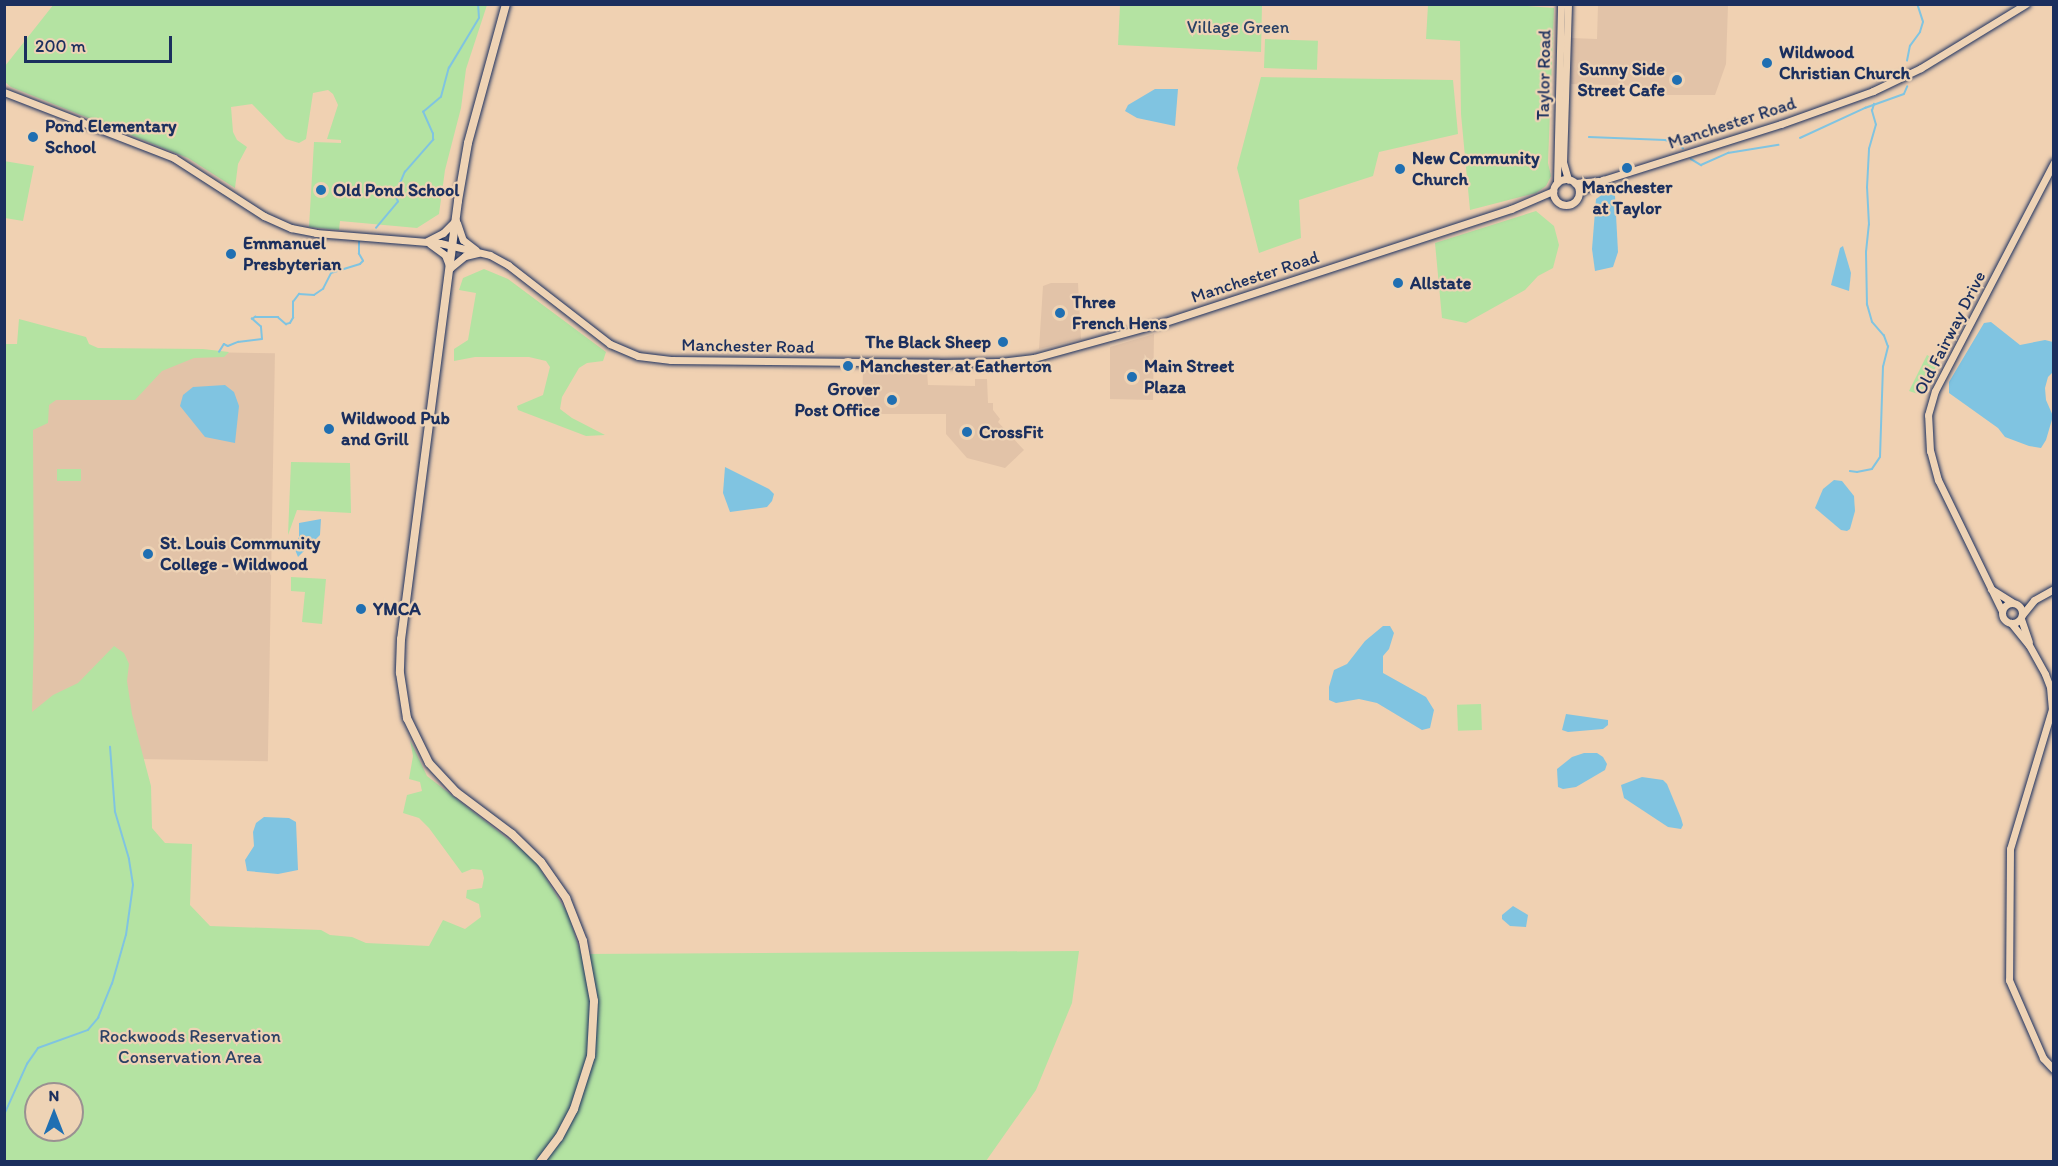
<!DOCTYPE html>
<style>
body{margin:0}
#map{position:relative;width:2058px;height:1166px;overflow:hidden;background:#f0d1b2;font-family:Itim,sans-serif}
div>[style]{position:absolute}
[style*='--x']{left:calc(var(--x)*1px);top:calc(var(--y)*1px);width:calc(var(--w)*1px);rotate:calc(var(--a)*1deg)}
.built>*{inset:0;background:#e2c3a8;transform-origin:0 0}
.green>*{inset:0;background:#b4e3a2;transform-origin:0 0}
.water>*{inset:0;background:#80c4e1}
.stream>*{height:1.5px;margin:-0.75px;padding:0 0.75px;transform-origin:0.75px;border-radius:0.75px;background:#80c4e1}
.roads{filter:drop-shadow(0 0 2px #1b2f5e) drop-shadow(0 0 2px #1b2f5e)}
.minor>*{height:7px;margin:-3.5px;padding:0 3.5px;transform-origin:3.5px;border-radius:3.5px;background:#eed3b5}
.minor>.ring{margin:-3.5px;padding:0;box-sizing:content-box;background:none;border:7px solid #eed3b5;border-radius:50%}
.major>*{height:8px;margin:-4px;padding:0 4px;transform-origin:4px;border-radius:4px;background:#eed3b5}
.dots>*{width:16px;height:16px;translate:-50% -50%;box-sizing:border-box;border:3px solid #eed3b5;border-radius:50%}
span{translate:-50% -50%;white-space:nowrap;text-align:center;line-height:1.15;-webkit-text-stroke:4.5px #eed3b5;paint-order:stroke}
.park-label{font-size:18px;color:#2a4165}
.poi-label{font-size:18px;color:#1b2f5e;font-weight:700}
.left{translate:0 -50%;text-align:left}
.right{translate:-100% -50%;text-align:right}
.street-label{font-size:18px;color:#1b2f5e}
.frame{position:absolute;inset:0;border:6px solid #1b2f5e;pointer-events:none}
.north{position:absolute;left:24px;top:1082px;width:60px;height:60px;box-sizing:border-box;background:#eed3b5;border:2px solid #9a9192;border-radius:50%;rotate:0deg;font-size:16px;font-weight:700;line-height:24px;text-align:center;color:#1b2f5e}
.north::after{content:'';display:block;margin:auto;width:21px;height:27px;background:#1f6fb2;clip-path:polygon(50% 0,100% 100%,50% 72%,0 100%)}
.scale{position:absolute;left:24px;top:36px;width:148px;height:27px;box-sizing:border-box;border:3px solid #1b2f5e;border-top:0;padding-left:8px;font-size:18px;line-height:21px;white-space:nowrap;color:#1b2f5e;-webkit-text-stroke:4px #eed3b5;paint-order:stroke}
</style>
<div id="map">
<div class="built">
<div style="clip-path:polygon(1598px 5px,1728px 5px,1726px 64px,1715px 95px,1658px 95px,1644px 86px,1571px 84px,1571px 38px,1597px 39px)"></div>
<div style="clip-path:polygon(1051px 283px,1078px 283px,1081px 339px,1039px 349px,1043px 286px)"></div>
<div style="clip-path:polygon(1154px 334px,1153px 400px,1110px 399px,1110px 347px)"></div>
<div style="left:26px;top:349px;width:249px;height:408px;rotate:1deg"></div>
<div style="clip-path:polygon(863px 369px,927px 370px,928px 385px,975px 386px,975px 379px,987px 379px,988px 403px,993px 403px,993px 410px,1000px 419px,998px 422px,1024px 450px,1005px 468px,967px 458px,946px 434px,946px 414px,862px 414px)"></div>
</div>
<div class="green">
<div style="clip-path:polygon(54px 4px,487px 5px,466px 69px,461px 108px,445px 170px,439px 214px,417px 228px,340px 221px,339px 230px,309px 227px,314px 142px,341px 143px,341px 140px,327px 139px,338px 105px,333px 94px,328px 90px,313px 93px,306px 139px,299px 143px,286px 139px,252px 104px,231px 107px,233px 132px,237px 140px,247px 147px,238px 164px,235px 188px,188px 158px,11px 87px,5px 82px,5px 66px)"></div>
<div style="clip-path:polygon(1120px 5px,1262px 5px,1261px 52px,1118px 45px)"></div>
<div style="clip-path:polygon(1512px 5px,1554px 8px,1548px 163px,1551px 176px,1546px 186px,1536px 193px,1470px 210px,1461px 114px,1460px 41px,1426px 39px,1428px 5px)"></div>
<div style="left:1265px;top:39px;width:53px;height:29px;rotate:2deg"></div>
<div style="clip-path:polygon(1261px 77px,1453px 80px,1458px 134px,1379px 152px,1373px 176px,1299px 200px,1301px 238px,1259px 253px,1237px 168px)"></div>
<div style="clip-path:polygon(4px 161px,34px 166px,23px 221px,5px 218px)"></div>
<div style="clip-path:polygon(1536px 211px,1554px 226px,1559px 245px,1553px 268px,1538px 276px,1525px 290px,1466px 323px,1442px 318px,1435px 243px)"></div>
<div style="clip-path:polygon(484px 269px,508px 279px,606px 352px,603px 361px,587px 363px,579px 368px,562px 397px,560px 409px,572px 418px,605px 435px,586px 436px,518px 410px,517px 406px,543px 395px,550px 367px,546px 361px,529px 357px,475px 357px,454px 361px,454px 349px,468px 340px,476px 293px,459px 290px,463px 278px)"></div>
<div style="clip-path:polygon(evenodd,19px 319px,86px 337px,89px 344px,98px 348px,203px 349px,229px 352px,224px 357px,194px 358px,162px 371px,135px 400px,56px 400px,49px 405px,48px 423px,33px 430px,34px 631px,32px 712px,53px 695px,78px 683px,114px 646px,124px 653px,129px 664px,127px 681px,132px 714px,151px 786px,152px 828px,165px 843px,192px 844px,190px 905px,210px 926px,321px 930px,330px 935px,352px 937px,366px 943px,429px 946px,443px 920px,465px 929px,481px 917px,479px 904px,466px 898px,467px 890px,482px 888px,484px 878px,482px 870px,472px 869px,462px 873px,429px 828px,419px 818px,403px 813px,407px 795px,422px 791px,420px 782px,409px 779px,413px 756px,410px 740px,427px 776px,534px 859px,568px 914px,581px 954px,1079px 951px,1072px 1003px,1036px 1090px,986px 1161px,5px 1162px,4px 344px,17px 344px,19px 319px,36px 1094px,72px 1094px,72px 1130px,36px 1130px,36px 1094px)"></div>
<div style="clip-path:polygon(1927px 355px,1938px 361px,1924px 396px,1909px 391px)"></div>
<div style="clip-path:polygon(291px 462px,350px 463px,351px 513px,297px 510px,288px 535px)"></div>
<div style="left:57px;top:469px;width:24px;height:12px"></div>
<div style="clip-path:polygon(291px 577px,326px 579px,322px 624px,302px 622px,305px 592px,291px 591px)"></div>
<div style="left:1481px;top:704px;width:26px;height:24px;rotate:88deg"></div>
</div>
<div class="water">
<div style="clip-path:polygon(1155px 89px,1178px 89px,1175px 126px,1137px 118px,1125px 111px,1128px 105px)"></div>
<div style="clip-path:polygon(1611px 192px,1615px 196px,1618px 252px,1613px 267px,1595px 271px,1592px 249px,1596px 199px,1603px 194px)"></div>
<div style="clip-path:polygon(1843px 246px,1851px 273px,1849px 291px,1831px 285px,1840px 248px)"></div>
<div style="clip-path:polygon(1991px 322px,2020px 345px,2045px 340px,2053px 342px,2052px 373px,2048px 377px,2045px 388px,2046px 400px,2053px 416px,2046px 440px,2041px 448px,2029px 446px,2005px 437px,1998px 428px,1949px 393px,1949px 382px,1984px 323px)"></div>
<div style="clip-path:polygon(225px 385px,234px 392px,239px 406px,235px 443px,205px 437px,180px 406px,183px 395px,193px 387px)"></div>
<div style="clip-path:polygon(725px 467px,769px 489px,774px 494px,772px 501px,767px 507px,730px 512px,723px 493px)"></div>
<div style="clip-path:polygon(1834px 480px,1842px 481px,1854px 496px,1855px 511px,1850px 529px,1847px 531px,1841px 530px,1815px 508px,1823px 489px)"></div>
<div style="clip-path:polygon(321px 519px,320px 535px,298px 557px,294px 547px,299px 537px,299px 523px)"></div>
<div style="clip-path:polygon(1383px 626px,1390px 626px,1394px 633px,1389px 649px,1383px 656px,1383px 673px,1426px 697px,1434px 710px,1430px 728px,1422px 730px,1377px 703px,1359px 699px,1336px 703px,1329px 700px,1329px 687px,1334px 670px,1347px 664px,1365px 641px)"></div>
<div style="clip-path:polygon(1566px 714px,1608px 720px,1608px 725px,1603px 729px,1568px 732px,1562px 730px)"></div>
<div style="clip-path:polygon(1584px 753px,1597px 753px,1603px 757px,1607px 764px,1605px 770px,1576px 787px,1563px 789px,1558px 787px,1557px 769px,1572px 757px)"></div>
<div style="clip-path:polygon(1642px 777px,1663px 780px,1667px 784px,1681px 818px,1683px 825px,1681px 829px,1668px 827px,1624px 798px,1621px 785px)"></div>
<div style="clip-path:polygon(264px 817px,289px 818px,296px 822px,298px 870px,278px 874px,247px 871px,245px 860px,254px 846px,253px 832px,256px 823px)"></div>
<div style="clip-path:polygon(1513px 906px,1528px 915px,1526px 927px,1510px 926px,1502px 919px,1502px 915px)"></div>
</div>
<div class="stream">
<div style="--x:1907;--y:61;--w:15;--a:-79"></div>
<div style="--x:1910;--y:46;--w:17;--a:-54"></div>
<div style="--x:1920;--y:32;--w:10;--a:-73"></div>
<div style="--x:1923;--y:22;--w:19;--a:-108"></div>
<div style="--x:1589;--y:137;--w:76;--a:2.3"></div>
<div style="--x:1665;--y:140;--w:12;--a:14"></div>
<div style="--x:1677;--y:143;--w:8;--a:40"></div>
<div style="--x:1800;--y:138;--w:72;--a:-24.8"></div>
<div style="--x:1865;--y:108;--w:41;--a:-19.7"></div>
<div style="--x:1904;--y:94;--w:8;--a:-67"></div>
<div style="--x:1691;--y:159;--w:12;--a:31"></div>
<div style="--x:1701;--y:165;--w:30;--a:-24"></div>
<div style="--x:1728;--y:153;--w:51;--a:-9.1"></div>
<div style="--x:376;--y:228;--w:34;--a:-50"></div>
<div style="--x:398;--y:202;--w:8;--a:-113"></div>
<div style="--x:395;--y:195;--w:25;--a:-67"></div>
<div style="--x:405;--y:172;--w:43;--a:-48.8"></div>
<div style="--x:433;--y:140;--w:6;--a:-90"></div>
<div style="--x:433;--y:134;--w:24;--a:-114"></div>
<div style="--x:423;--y:112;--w:23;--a:-40"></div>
<div style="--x:441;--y:97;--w:30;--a:-75"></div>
<div style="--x:449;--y:68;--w:58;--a:-59"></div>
<div style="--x:479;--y:18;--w:14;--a:-94"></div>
<div style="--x:219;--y:352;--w:9;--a:-58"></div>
<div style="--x:224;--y:344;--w:4;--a:27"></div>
<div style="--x:228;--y:346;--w:11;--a:-22"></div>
<div style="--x:238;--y:342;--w:24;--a:-7"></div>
<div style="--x:262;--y:339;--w:12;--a:-95"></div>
<div style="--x:261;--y:327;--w:12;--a:-138"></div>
<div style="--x:252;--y:319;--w:4;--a:-34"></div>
<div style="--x:255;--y:317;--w:23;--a:0"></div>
<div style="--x:278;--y:317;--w:11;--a:41"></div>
<div style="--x:286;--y:324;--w:4;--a:-14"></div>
<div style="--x:290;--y:323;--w:6;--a:-59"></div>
<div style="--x:293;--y:318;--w:16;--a:-90"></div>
<div style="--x:293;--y:302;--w:10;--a:-53"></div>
<div style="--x:299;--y:294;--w:15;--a:4"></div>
<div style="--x:314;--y:295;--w:11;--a:-34"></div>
<div style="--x:323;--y:289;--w:18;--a:-63"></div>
<div style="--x:331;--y:273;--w:30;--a:-17"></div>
<div style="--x:360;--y:264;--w:4;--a:-45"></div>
<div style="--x:363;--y:261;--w:8;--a:-120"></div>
<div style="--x:359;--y:254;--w:12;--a:-90"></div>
<div style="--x:1850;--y:471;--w:7;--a:8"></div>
<div style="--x:1857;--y:472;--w:15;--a:-11"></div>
<div style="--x:1872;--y:469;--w:14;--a:-56"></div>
<div style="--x:1880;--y:457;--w:90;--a:-88.1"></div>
<div style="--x:1883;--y:367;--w:21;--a:-76"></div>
<div style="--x:1888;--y:347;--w:12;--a:-110"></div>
<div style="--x:1884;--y:336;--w:18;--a:-131"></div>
<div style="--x:1872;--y:322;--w:18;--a:-106"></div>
<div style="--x:1867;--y:305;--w:53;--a:-91.1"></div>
<div style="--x:1866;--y:252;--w:27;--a:-84"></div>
<div style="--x:1869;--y:225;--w:37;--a:-93"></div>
<div style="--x:1867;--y:188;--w:39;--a:-87"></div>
<div style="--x:1869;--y:149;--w:25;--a:-74"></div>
<div style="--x:1876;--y:125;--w:15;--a:-106"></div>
<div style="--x:1872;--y:111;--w:7;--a:-74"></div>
<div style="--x:4;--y:1115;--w:56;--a:-65.7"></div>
<div style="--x:27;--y:1064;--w:19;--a:-55"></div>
<div style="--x:38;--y:1048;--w:53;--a:-19.8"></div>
<div style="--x:88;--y:1030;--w:16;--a:-50"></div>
<div style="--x:98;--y:1018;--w:37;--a:-68"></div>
<div style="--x:112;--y:984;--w:51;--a:-74.1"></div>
<div style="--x:126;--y:935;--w:50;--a:-82"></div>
<div style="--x:133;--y:885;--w:26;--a:-99"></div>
<div style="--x:129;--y:859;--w:49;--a:-106.6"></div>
<div style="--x:115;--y:812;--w:65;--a:-94.4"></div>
</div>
<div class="roads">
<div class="minor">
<div style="--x:1568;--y:4;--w:158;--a:91.8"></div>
<div style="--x:1563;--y:162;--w:18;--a:74"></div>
<div style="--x:4;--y:92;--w:182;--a:21.2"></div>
<div style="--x:174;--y:158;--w:107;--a:32.8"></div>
<div style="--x:264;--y:216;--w:30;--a:24"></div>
<div style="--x:291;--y:228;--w:25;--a:11"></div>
<div style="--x:316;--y:233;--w:124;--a:4.6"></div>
<div style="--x:440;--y:243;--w:51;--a:13.5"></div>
<div style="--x:490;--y:255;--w:21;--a:29"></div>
<div style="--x:508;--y:265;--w:129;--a:37.8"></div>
<div style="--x:610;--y:344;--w:30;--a:23"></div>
<div style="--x:638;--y:356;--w:33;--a:7"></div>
<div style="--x:671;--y:360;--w:268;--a:0.6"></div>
<div style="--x:939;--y:363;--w:61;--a:-0.9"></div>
<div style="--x:1000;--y:362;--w:34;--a:-7"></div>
<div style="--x:1034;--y:358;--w:136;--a:-15.4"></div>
<div style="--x:1165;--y:322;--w:364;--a:-18.1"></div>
<div style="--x:1511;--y:209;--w:46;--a:-23.2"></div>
<div class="ring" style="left:1553px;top:179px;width:19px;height:19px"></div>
<div style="--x:1557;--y:183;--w:179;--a:-88.7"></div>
<div style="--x:1575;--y:183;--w:23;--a:-5"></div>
<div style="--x:1579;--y:192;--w:27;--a:-27"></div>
<div style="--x:1603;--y:180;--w:187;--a:-17.5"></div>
<div style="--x:1781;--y:124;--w:98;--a:-19.7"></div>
<div style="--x:1873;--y:91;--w:53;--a:-25.6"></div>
<div style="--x:1921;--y:68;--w:123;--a:-31.4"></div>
<div style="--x:457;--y:223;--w:18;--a:71"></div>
<div style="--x:463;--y:240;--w:16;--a:38"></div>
<div style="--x:427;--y:241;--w:18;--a:-27"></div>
<div style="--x:443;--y:233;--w:18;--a:-45"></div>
<div style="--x:430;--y:244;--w:19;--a:36"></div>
<div style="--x:445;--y:255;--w:14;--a:69"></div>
<div style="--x:450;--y:268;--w:19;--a:-39"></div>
<div style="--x:465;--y:256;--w:13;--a:-13"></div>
<div style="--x:1991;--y:589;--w:25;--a:32"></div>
<div class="ring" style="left:2002px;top:603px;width:13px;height:13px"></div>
<div style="--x:2002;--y:611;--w:146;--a:-116"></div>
<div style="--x:1938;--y:480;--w:30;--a:-105"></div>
<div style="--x:1930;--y:451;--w:36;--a:-93"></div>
<div style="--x:1928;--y:415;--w:25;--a:-74"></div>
<div style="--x:1935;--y:391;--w:258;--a:-62.5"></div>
<div style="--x:2022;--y:615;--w:19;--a:-51"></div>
<div style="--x:2034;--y:600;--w:23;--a:-29"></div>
<div style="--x:2021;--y:619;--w:24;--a:71"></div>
<div style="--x:2011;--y:623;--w:28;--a:51"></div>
<div style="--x:2029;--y:645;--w:33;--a:61"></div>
<div style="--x:2045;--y:674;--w:14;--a:69"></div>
<div style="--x:2050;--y:687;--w:22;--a:85"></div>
<div style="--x:2052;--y:709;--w:146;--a:106.7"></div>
<div style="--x:2010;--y:849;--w:131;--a:90.4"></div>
<div style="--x:2009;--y:980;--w:85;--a:66.4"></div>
<div style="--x:2043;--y:1058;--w:16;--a:47"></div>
</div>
<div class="major">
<div style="--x:506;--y:4;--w:144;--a:105.3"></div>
<div style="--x:468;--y:143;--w:59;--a:99.8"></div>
<div style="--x:458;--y:201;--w:442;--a:97.4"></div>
<div style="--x:401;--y:639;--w:34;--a:92"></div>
<div style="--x:400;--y:673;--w:46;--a:81.2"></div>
<div style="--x:407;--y:718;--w:50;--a:63.9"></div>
<div style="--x:429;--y:763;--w:40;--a:47"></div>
<div style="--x:456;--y:792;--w:70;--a:36.9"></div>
<div style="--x:512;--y:834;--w:40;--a:44"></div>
<div style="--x:541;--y:862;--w:44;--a:55.2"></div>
<div style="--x:566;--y:898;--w:46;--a:68.4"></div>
<div style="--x:583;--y:941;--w:61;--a:79.6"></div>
<div style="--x:594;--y:1001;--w:55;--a:93.1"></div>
<div style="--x:591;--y:1056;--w:56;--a:107.8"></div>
<div style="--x:574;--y:1109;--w:32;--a:118"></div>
<div style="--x:559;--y:1137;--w:31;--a:127"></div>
</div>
</div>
<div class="dots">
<div style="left:1767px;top:63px;background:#1f6fb2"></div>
<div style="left:1677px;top:80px;background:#1f6fb2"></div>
<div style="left:33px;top:137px;background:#1f6fb2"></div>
<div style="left:1627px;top:168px;background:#1f6fb2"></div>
<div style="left:1400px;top:169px;background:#1f6fb2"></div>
<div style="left:321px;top:190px;background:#1f6fb2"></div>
<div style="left:231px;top:254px;background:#1f6fb2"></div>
<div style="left:1398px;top:283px;background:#1f6fb2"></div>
<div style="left:1060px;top:313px;background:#1f6fb2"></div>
<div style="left:1003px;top:342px;background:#1f6fb2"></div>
<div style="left:848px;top:366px;background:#1f6fb2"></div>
<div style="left:1132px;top:377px;background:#1f6fb2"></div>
<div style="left:892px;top:400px;background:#1f6fb2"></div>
<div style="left:329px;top:429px;background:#1f6fb2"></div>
<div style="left:967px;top:432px;background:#1f6fb2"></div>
<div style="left:148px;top:554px;background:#1f6fb2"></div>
<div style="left:361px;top:609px;background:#1f6fb2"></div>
</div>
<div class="park-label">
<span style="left:1238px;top:27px">Village Green</span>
<span style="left:190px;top:1047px">Rockwoods Reservation<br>Conservation Area</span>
</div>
<div class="poi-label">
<span class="left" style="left:1779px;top:63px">Wildwood<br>Christian Church</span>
<span class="right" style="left:1665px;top:80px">Sunny Side<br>Street Cafe</span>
<span class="left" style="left:45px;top:137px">Pond Elementary<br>School</span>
<span class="left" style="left:1412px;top:169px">New Community<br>Church</span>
<span style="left:1627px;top:198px">Manchester<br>at Taylor</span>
<span class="left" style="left:333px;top:190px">Old Pond School</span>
<span class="left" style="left:243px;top:254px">Emmanuel<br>Presbyterian</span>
<span class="left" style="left:1410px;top:283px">Allstate</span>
<span class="left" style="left:1072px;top:313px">Three<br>French Hens</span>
<span class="right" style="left:991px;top:342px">The Black Sheep</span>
<span class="left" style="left:860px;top:366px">Manchester at Eatherton</span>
<span class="left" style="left:1144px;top:377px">Main Street<br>Plaza</span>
<span class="right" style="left:880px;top:400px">Grover<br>Post Office</span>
<span class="left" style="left:341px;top:429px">Wildwood Pub<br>and Grill</span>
<span class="left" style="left:979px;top:432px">CrossFit</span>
<span class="left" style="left:160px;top:554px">St. Louis Community<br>College - Wildwood</span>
<span class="left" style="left:373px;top:609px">YMCA</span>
</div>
<div class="street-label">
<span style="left:1544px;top:75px;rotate:-89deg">Taylor Road</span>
<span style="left:1732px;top:123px;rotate:-18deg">Manchester Road</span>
<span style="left:1255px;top:277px;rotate:-18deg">Manchester Road</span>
<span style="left:1950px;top:333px;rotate:-63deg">Old Fairway Drive</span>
<span style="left:748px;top:346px;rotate:1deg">Manchester Road</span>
</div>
<div class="frame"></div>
<div class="north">N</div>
<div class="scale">200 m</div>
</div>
